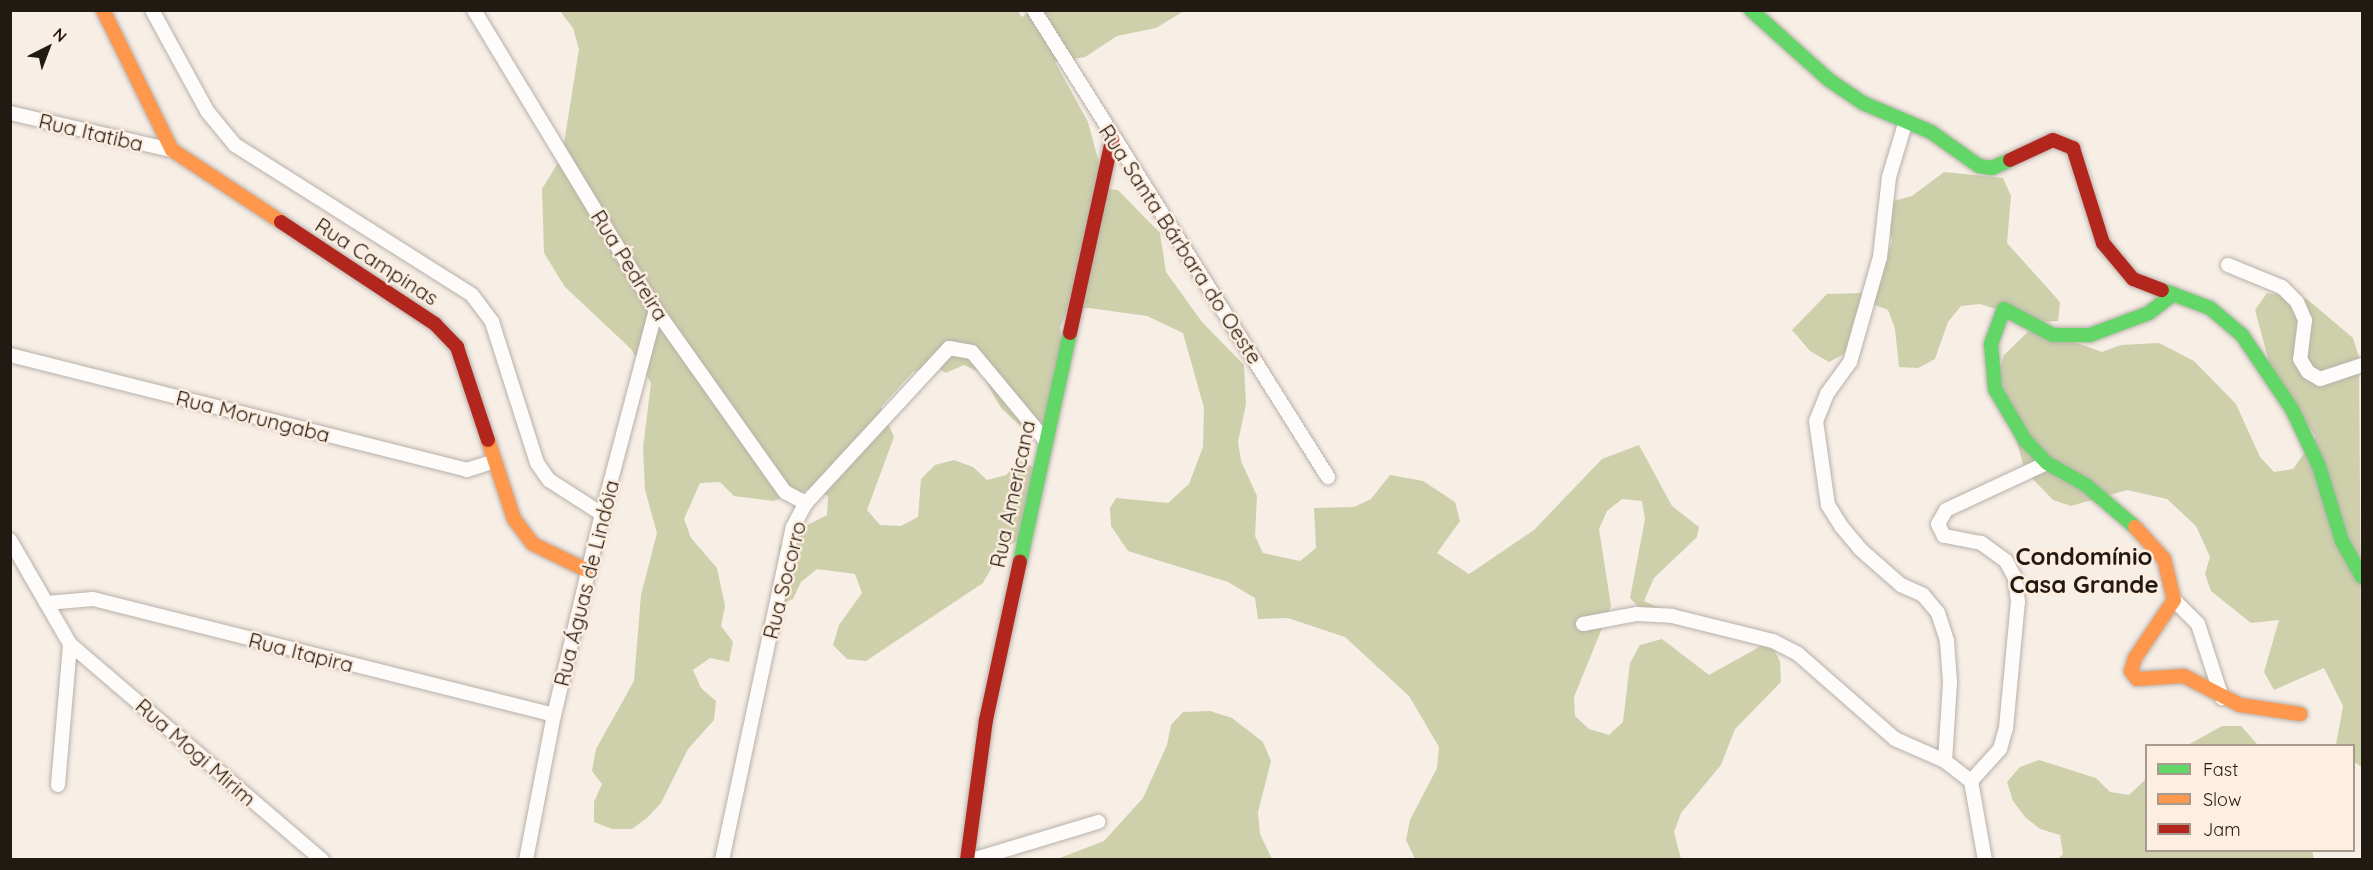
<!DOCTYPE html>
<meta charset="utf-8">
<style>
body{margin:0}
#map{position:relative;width:2373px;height:870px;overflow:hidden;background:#f7eee6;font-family:Quicksand,sans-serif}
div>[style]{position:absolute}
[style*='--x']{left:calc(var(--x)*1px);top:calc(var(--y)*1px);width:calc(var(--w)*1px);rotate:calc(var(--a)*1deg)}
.forest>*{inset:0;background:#cdd0ab}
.roads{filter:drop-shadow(0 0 2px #b8b0a9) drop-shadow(0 0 2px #b8b0a9)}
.street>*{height:14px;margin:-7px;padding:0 7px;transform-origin:7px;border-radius:7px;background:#fefcfb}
.fast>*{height:14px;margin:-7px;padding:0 7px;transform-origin:7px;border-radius:7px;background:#63d668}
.slow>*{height:14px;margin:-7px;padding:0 7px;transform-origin:7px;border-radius:7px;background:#ff974d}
.jam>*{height:14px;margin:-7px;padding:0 7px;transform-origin:7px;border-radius:7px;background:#b3261e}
span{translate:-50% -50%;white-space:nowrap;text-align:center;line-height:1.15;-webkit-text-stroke:5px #feeedf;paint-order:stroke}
.street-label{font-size:21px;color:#211a13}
.quarter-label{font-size:24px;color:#211a13;font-weight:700}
.frame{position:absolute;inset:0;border:12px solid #211a13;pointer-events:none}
.legend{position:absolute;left:2145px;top:744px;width:210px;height:108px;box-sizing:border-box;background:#feeedf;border:2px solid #a6998d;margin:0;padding:8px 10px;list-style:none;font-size:18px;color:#211a13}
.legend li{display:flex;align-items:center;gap:12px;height:30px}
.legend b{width:30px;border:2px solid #a6998d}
.north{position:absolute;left:18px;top:18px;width:60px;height:60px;-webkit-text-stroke:4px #feeedf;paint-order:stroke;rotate:42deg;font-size:16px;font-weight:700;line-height:24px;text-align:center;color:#211a13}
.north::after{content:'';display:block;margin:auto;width:21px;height:27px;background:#211a13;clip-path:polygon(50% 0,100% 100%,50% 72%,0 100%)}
</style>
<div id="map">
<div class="forest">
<div style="clip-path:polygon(1017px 10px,1022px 17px,1032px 10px,1184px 11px,1156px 28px,1117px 36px,1085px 57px,1055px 62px,1088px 122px,1106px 189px,1118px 190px,1160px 233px,1166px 272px,1202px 322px,1244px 365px,1246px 404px,1238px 442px,1241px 461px,1257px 496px,1255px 536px,1263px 553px,1300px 561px,1316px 548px,1314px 508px,1354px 507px,1371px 499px,1390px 475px,1423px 481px,1455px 502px,1460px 521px,1437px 553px,1469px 574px,1534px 530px,1602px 459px,1639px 445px,1672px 506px,1699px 527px,1697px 537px,1654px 578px,1644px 601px,1659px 608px,1644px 612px,1630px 598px,1645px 519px,1642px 501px,1622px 499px,1607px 511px,1599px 529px,1611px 606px,1574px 697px,1575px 716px,1589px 729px,1609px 735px,1623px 722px,1630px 663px,1640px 645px,1662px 639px,1709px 675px,1761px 646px,1774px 650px,1780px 661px,1781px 682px,1735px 729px,1721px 765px,1681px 813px,1674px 832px,1681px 859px,1415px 859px,1406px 840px,1410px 820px,1437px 768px,1439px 747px,1409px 696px,1345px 637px,1288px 618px,1258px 619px,1255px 598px,1228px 582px,1128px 551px,1111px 526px,1110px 508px,1116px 498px,1168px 503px,1189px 484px,1203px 447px,1204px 408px,1183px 333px,1147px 316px,1089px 308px,1068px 309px,1060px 327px,1061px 346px,1046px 423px,1029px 434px,1001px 408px,981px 373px,964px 365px,946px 373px,934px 366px,913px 372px,881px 407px,894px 437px,867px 510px,880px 525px,901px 526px,918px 517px,921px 479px,935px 465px,954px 460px,973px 467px,987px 480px,1006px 475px,1020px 461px,1037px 469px,1019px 540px,1002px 549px,983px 583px,866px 661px,847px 659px,833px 645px,839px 625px,862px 593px,855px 574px,817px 569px,801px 582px,793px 599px,774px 607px,781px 568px,779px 547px,792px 533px,827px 515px,828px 496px,810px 489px,773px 501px,734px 496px,720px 482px,700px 483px,684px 519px,691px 538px,717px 568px,725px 606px,721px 626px,733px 642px,729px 662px,710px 658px,693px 670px,701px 688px,716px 701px,714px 720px,688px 749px,661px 803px,648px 817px,632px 829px,612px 829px,594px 822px,594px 802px,602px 784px,592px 771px,596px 749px,634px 681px,641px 595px,657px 533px,645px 490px,643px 448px,651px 383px,631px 349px,565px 287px,544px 253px,542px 189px,562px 156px,579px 49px,573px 28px,560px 11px)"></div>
<div style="clip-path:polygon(1944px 172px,2003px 178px,2011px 196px,2007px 243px,2060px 302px,2058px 321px,2037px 322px,1980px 304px,1961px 306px,1948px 322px,1935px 359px,1918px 368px,1899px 367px,1895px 329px,1888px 310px,1870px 303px,1855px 316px,1846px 353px,1829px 362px,1810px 351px,1792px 330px,1827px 294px,1864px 293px,1885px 261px,1892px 242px,1882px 192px,1893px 201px,1912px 196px)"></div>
<div style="clip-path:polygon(2267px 293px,2307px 299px,2353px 338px,2359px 357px,2362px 767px,2354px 762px,2354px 746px,2336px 745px,2343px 706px,2324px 668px,2274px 690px,2264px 672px,2279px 620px,2251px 623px,2211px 591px,2205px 574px,2210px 557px,2196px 526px,2167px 499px,2127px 490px,2071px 506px,2053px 500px,2025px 471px,1998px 374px,2004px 355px,2033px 327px,2102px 352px,2121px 345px,2159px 343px,2194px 361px,2236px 404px,2260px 457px,2274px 472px,2293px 469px,2316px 437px,2272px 373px,2255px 310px)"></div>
<div style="clip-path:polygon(1210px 711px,1232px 718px,1263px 742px,1271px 761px,1258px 812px,1260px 834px,1272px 859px,1057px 859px,1104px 841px,1143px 798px,1167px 745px,1171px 725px,1183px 712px)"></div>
<div style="clip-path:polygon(2222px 726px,2241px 726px,2258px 745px,2188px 745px)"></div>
<div style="clip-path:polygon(2039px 760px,2096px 778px,2110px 792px,2129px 795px,2146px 779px,2146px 850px,2312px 851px,2314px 859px,2058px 859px,2063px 854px,2060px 835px,2040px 829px,2025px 817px,2013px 801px,2007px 782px,2020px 767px)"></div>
</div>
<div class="roads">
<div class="street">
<div style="--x:152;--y:10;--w:115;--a:61.4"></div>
<div style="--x:207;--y:111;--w:44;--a:50.5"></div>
<div style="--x:235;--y:145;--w:280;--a:32.3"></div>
<div style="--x:472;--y:295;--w:34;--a:53"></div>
<div style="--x:492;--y:322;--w:148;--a:72.3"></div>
<div style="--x:537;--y:463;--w:21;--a:55"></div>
<div style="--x:549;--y:480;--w:63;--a:32.7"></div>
<div style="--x:474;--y:10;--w:351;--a:58.8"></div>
<div style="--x:656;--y:310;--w:223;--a:54.7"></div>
<div style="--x:785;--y:492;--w:24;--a:28"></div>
<div style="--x:1034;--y:10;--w:552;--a:57.81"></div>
<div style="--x:10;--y:113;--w:166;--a:12.9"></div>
<div style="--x:1905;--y:124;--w:55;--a:106.8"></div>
<div style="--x:1889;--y:177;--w:81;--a:96.4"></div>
<div style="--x:1880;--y:257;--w:109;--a:105.9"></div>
<div style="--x:1850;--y:362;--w:39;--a:126"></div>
<div style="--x:1827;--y:394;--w:29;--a:112"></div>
<div style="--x:1816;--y:421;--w:85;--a:81.9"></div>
<div style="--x:1828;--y:505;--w:25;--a:58"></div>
<div style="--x:1841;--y:526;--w:30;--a:50"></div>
<div style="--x:1860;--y:549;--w:55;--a:41.3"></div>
<div style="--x:1901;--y:585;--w:24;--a:24"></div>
<div style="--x:1923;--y:595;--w:23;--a:50"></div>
<div style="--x:1938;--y:613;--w:29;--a:72"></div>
<div style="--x:1947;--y:641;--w:41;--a:85.8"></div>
<div style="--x:1950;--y:682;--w:79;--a:93.6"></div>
<div style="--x:2228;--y:265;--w:58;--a:22.2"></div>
<div style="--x:2282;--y:287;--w:21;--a:45"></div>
<div style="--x:2297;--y:302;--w:20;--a:66"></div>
<div style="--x:2305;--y:320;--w:39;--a:97"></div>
<div style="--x:2300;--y:359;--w:15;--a:58"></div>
<div style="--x:2308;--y:372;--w:14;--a:30"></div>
<div style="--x:2320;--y:379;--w:44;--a:-18.4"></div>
<div style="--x:10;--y:355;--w:471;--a:14.1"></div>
<div style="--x:467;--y:470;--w:28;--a:-18"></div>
<div style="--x:10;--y:540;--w:120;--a:60"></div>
<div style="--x:70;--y:644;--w:332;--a:40.6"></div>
<div style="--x:2174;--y:600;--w:34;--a:45"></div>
<div style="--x:2198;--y:624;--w:78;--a:72"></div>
<div style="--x:46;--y:603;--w:47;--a:-4.9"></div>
<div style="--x:93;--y:599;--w:475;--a:14.1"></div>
<div style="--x:1583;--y:624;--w:55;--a:-10.5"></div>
<div style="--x:1637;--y:614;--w:35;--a:3"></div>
<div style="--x:1672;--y:616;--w:104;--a:13.9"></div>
<div style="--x:1773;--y:641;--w:28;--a:27"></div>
<div style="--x:1798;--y:654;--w:129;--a:41.2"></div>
<div style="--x:1895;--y:739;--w:55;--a:23.7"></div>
<div style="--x:1945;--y:761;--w:33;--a:38"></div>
<div style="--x:1971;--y:781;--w:80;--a:80"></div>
<div style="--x:1971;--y:781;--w:43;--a:-47.8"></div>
<div style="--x:2000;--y:749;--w:22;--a:-74"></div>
<div style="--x:2006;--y:728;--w:127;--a:-84.6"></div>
<div style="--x:2018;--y:602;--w:24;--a:-97"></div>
<div style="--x:2015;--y:578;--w:19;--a:-118"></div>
<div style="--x:2006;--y:561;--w:31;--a:-144"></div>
<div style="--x:1981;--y:543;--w:38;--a:-169"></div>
<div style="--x:1944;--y:536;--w:13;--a:-117"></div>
<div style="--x:1938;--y:524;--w:16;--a:-60"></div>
<div style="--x:1946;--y:510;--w:111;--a:-25"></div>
<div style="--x:58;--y:785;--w:142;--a:-85.1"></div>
<div style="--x:526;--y:860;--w:148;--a:-79.1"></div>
<div style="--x:554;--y:715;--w:207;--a:-76.6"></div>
<div style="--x:602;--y:514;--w:211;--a:-75.2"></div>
<div style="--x:722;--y:860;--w:340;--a:-78"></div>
<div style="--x:793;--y:527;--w:27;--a:-62"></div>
<div style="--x:806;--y:503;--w:211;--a:-47.3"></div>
<div style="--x:949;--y:348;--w:23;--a:10"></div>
<div style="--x:972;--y:352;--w:114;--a:50.3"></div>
<div style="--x:972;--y:860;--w:132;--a:-16.8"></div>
</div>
<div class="fast">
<div style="--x:1751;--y:10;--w:105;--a:41.9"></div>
<div style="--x:1829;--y:80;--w:41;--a:34.1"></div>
<div style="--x:1863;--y:103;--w:74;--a:23.1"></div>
<div style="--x:1931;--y:132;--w:59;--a:35.3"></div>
<div style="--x:1979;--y:166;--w:13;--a:9"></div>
<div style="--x:1992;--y:168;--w:20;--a:-24"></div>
<div style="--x:2162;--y:290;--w:51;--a:20.6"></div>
<div style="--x:2210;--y:308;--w:42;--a:40.2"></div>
<div style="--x:2242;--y:335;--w:89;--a:56"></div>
<div style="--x:2292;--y:409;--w:63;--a:64.7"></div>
<div style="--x:2319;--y:466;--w:78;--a:73"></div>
<div style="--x:2342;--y:541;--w:41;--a:60.9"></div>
<div style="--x:2135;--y:527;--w:65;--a:-139.4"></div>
<div style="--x:2086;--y:485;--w:45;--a:-150.6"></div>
<div style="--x:2047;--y:463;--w:32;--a:-134"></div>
<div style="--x:2025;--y:440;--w:59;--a:-120.5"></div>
<div style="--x:1995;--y:389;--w:45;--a:-95.1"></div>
<div style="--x:1991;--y:344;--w:37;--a:-70"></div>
<div style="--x:2004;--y:309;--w:55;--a:28"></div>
<div style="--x:2053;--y:335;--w:37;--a:0"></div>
<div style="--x:2090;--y:335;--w:63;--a:-20.4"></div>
<div style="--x:2149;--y:313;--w:31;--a:-38"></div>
<div style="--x:1020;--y:562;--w:234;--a:-77.7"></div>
</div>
<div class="slow">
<div style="--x:103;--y:10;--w:156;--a:63.8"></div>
<div style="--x:172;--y:150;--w:131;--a:33.4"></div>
<div style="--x:488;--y:440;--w:83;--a:71.8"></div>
<div style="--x:514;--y:519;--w:31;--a:53"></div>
<div style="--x:533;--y:544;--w:61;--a:26.1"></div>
<div style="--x:2135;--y:527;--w:43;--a:47.8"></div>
<div style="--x:2164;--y:559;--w:42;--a:76.3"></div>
<div style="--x:2174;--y:600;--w:70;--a:123.9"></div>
<div style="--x:2135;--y:658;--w:14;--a:107"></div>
<div style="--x:2131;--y:671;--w:10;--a:53"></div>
<div style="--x:2137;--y:679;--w:47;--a:-3.7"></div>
<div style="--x:2184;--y:676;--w:63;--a:27.4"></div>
<div style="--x:2240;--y:705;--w:61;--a:8.5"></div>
</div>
<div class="jam">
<div style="--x:2010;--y:160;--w:47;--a:-24.9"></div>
<div style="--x:2053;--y:140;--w:22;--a:22"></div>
<div style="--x:2073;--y:148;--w:100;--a:72.5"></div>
<div style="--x:2103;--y:243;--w:47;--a:50.2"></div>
<div style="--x:2133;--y:279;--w:31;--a:21"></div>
<div style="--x:281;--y:222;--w:185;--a:33.5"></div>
<div style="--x:435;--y:324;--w:32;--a:46"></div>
<div style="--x:457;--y:347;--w:98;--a:71.6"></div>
<div style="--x:1070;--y:333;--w:198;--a:-77.7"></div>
<div style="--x:967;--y:860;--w:141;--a:-82.3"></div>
<div style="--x:986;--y:720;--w:162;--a:-77.9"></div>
</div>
</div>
<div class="street-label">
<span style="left:91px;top:132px;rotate:13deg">Rua Itatiba</span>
<span style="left:1181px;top:244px;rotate:57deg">Rua Santa Bárbara do Oeste</span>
<span style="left:377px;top:261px;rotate:33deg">Rua Campinas</span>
<span style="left:630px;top:265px;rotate:58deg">Rua Pedreira</span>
<span style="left:253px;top:416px;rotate:14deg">Rua Morungaba</span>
<span style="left:1012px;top:494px;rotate:-78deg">Rua Americana</span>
<span style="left:784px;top:580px;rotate:-76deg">Rua Socorro</span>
<span style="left:586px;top:583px;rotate:-76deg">Rua Águas de Lindóia</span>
<span style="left:301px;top:652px;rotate:14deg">Rua Itapira</span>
<span style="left:196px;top:752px;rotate:41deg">Rua Mogi Mirim</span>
</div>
<div class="quarter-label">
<span style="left:2084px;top:571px">Condomínio<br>Casa Grande</span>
</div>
<div class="frame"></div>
<ul class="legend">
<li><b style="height:8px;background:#63d668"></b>Fast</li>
<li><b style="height:8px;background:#ff974d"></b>Slow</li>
<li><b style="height:8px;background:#b3261e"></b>Jam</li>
</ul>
<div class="north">N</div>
</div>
